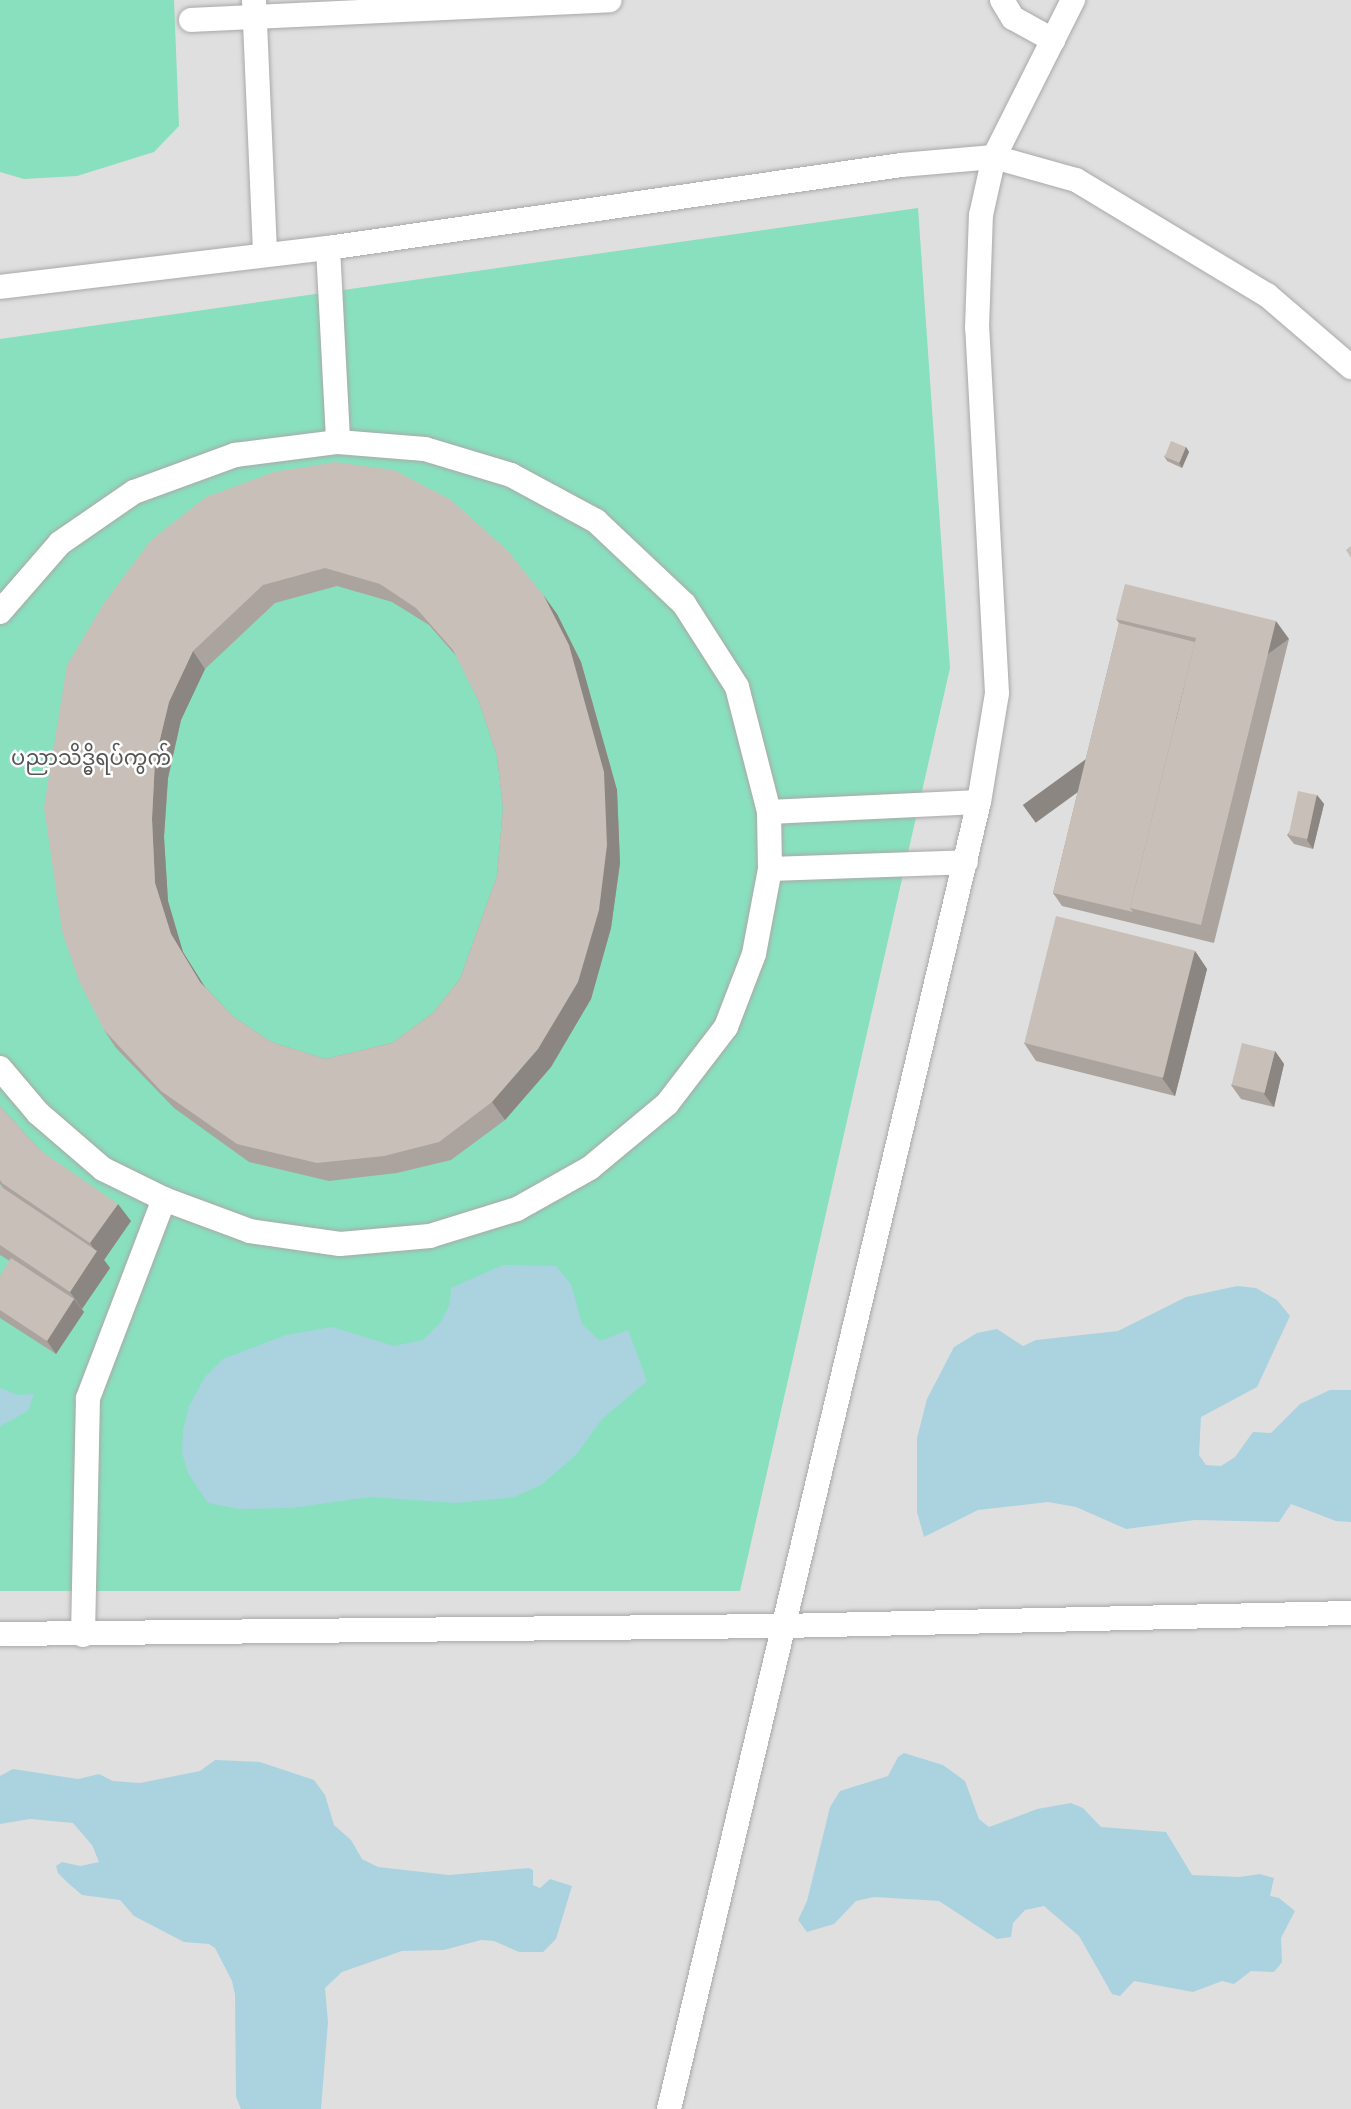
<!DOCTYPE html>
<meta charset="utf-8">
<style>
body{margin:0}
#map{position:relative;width:1351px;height:2109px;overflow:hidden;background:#f2efe9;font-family:Cabin,"Noto Sans Myanmar",sans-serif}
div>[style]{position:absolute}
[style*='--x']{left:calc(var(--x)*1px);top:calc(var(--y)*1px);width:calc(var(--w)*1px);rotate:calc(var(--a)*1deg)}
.residential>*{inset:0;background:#e0dfdf;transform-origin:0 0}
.pitch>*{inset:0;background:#88e0be}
.water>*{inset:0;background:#aad3df}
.roads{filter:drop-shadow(0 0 2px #a9a9a9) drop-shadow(0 0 2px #a9a9a9)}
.minor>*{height:24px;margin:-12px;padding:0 12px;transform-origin:12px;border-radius:12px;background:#fff}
.wall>*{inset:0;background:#aba49e}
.shaded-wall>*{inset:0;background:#8b8681;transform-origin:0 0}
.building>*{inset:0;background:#c7bfb8;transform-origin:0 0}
span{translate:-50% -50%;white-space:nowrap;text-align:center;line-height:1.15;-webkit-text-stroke:5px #fff;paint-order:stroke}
.quarter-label{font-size:21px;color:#555}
</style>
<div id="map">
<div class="residential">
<div style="left:0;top:0;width:1351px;height:2109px"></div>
</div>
<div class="pitch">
<div style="clip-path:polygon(0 0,174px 0,179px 126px,154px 152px,77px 176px,24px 179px,0 172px)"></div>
<div style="clip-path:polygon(918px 208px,950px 668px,740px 1591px,0 1591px,0 339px)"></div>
</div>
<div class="water">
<div style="clip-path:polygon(503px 1265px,556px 1266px,571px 1284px,582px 1324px,600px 1341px,628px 1330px,647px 1381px,602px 1419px,576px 1455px,541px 1485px,514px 1497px,456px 1503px,370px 1497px,291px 1508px,239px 1509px,208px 1503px,188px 1473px,182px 1453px,183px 1431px,189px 1406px,205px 1377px,223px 1359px,286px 1335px,332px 1327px,394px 1346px,423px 1340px,441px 1322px,450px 1303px,451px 1288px)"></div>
<div style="clip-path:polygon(1237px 1286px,1256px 1288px,1277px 1300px,1290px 1316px,1257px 1387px,1201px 1417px,1199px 1455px,1206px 1465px,1221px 1466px,1235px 1457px,1253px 1432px,1271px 1433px,1300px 1404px,1330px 1390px,1351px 1390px,1351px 1522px,1336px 1521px,1291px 1504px,1279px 1522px,1195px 1520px,1126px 1529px,1076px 1507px,1048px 1502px,978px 1510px,924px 1537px,917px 1512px,917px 1438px,927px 1399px,954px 1347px,977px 1333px,997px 1329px,1023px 1346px,1036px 1340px,1118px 1331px,1186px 1297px)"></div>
<div style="clip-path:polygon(0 1388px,18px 1395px,34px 1394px,28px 1411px,0 1426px)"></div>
<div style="clip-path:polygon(904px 1753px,943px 1765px,965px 1781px,979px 1819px,989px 1827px,1037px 1809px,1071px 1803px,1083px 1808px,1101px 1827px,1166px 1832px,1192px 1875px,1239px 1877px,1260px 1874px,1274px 1878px,1270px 1896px,1279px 1898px,1295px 1911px,1281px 1938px,1282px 1962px,1274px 1972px,1251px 1971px,1234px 1984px,1222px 1981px,1193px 1992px,1134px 1981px,1120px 1996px,1112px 1994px,1079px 1936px,1044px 1906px,1025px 1910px,1013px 1923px,1011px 1937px,997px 1939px,939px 1901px,874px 1897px,856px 1901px,834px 1924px,807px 1932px,798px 1920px,807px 1901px,830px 1807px,840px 1791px,888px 1776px,898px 1757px)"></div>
<div style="clip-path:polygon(215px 1760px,260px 1762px,314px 1780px,325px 1795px,334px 1825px,351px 1840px,362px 1859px,378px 1867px,449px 1875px,529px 1868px,533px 1870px,533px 1885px,540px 1888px,550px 1879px,572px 1886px,556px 1939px,543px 1952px,519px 1952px,494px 1941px,481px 1940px,444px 1950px,402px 1951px,342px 1972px,325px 1988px,328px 2022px,321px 2109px,241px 2109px,236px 2097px,235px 1995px,232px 1981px,215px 1948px,209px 1944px,184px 1942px,134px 1916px,120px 1900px,82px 1895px,68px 1883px,58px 1873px,56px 1866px,62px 1862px,80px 1866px,99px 1862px,92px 1845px,73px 1823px,30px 1819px,0 1824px,0 1776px,13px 1769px,78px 1779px,99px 1774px,113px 1781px,140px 1783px,200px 1771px)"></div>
</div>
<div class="roads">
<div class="minor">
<div style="--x:254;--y:0;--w:255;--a:87.5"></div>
<div style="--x:1002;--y:0;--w:21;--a:59"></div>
<div style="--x:1013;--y:18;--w:46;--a:28.8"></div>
<div style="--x:191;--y:20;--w:419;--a:-2.7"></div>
<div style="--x:328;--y:248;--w:194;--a:87"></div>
<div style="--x:0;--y:287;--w:330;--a:-6.8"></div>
<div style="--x:328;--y:248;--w:579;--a:-8.24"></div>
<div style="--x:901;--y:165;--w:93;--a:-4.9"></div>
<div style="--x:994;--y:157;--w:85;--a:15.7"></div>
<div style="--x:1076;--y:180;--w:223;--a:31.1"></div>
<div style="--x:1267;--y:295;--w:111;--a:40.6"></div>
<div style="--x:0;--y:612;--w:91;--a:-49"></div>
<div style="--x:60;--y:543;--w:90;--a:-34.6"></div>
<div style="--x:134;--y:492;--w:108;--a:-20.1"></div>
<div style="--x:235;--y:455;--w:104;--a:-7.2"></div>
<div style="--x:338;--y:442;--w:87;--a:4.6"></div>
<div style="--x:425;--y:449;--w:90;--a:16.8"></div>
<div style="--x:511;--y:475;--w:97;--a:28.4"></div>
<div style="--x:596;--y:521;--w:121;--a:43.3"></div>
<div style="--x:684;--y:604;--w:98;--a:57.4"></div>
<div style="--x:737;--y:687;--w:129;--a:75.6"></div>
<div style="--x:769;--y:812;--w:57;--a:89"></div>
<div style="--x:770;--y:869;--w:86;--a:100.7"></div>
<div style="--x:754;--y:954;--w:78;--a:111"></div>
<div style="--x:726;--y:1027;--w:97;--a:127.5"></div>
<div style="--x:667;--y:1104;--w:100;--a:140.3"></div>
<div style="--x:590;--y:1168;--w:84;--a:150.7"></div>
<div style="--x:517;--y:1209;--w:91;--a:162.8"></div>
<div style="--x:430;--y:1236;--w:90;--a:174.9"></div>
<div style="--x:340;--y:1244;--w:91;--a:-171.8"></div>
<div style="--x:250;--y:1231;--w:92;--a:-159.6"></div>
<div style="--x:164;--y:1199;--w:68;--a:-153.8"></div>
<div style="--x:103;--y:1169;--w:86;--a:-139.3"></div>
<div style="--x:38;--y:1113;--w:59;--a:-130.2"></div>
<div style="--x:769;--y:812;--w:210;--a:-2.7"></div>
<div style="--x:770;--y:869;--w:196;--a:-2"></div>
<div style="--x:0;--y:1634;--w:782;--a:-0.59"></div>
<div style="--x:782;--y:1626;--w:569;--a:-1.31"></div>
<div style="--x:83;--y:1635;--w:237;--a:-88.8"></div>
<div style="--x:88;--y:1398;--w:213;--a:-69.1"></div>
<div style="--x:669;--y:2109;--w:1343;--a:-76.66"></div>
<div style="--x:979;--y:802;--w:110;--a:-80.6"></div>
<div style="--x:997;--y:693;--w:366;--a:-93.1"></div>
<div style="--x:977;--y:328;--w:113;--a:-88"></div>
<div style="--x:981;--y:215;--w:59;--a:-77.4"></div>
<div style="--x:994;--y:157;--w:176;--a:-63.3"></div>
</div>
</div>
<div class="wall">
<div style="clip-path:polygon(1186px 447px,1189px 452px,1182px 468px,1167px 461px,1164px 456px)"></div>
<div style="clip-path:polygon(evenodd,151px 540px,544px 596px,557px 614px,581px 662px,617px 790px,620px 863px,611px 928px,591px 999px,551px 1067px,505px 1120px,451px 1160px,397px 1173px,329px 1181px,249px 1162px,174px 1108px,116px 1048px,104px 1030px,151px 540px,337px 586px,392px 602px,429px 625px,458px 658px,479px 702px,497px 756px,503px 808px,497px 876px,460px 979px,433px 1013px,392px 1043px,325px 1059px,271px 1042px,234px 1017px,205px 987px,183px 952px,168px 901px,164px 837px,168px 778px,181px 720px,205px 669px,275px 603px,337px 586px)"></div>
<div style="clip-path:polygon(1116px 619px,1289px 639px,1214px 943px,1062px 906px,1053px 893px,1119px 623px)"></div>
<div style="clip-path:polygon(1317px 795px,1324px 804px,1313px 849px,1294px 844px,1287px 835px)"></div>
<div style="clip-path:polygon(1195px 951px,1207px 969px,1175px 1096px,1036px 1061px,1024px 1043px)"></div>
<div style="clip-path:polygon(1275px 1051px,1284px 1064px,1274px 1107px,1241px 1099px,1231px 1085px)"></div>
<div style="clip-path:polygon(0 1106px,40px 1150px,131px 1221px,104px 1260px,110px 1268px,82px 1309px,81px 1308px,84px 1312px,56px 1354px,0 1318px,0 1276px,10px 1261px,0 1255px,0 1186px,4px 1189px,0 1184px)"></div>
</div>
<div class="shaded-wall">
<div style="clip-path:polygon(1186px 447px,1189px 452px,1182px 468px,1179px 463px)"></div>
<div style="clip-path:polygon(544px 596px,557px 614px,581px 662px,617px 790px,620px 863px,611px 928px,591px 999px,551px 1067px,505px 1120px,492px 1102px)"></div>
<div style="left:1276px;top:621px;width:22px;height:313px;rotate:54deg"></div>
<div style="clip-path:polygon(193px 651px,205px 669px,181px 720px,168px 778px,164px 837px,168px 901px,183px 952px,213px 1000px,200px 982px,171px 934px,155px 883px,152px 819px,155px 760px,169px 702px)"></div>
<div style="clip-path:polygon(1317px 795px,1324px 804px,1313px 849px,1307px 840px)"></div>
<div style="clip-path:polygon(1195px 951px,1207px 969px,1175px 1096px,1162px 1078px)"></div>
<div style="clip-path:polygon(1275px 1051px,1284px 1064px,1274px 1107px,1264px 1094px)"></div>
<div style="clip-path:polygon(118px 1204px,131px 1221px,104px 1260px,110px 1268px,82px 1309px,70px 1292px,96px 1252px,90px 1243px)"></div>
<div style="clip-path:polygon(74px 1299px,84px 1312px,56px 1354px,47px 1341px)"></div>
</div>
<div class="building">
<div style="left:1171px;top:441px;width:16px;height:17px;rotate:22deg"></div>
<div style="clip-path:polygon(evenodd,335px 462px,394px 470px,451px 500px,507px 550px,544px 596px,569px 645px,604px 772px,607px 845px,599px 910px,578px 982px,538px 1049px,492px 1102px,439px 1142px,384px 1156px,317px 1163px,237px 1144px,161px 1091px,104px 1030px,79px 981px,62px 931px,44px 807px,67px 665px,104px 603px,151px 540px,206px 497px,274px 472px,335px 462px,325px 568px,380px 584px,416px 608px,453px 650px,479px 702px,497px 756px,503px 808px,497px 876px,460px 979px,433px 1013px,392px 1043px,325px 1059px,271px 1042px,234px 1017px,200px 982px,171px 934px,155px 883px,152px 819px,155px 760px,169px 702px,193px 651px,263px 585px,325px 568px)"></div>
<div style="clip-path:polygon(1351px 546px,1351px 558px,1346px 550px)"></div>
<div style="clip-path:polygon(1125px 584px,1276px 621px,1201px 925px,1130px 908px,1196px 638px,1116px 619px)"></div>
<div style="clip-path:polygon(1119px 623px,1195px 642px,1130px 908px,1133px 912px,1053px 893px)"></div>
<div style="left:1298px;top:791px;width:19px;height:45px;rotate:12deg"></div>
<div style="left:1056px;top:916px;width:143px;height:131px;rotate:14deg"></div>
<div style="left:1242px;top:1043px;width:34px;height:43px;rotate:14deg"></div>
<div style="clip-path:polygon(0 1106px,40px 1150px,118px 1204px,90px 1243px,2px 1183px,0 1180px)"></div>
<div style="clip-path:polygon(0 1186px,97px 1251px,70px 1292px,0 1245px)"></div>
<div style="clip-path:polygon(11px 1258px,74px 1299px,47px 1341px,0 1310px,0 1276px)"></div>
</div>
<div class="quarter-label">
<span style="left:91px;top:758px">ပညာသိဒ္ဓိရပ်ကွက်</span>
</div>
</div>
